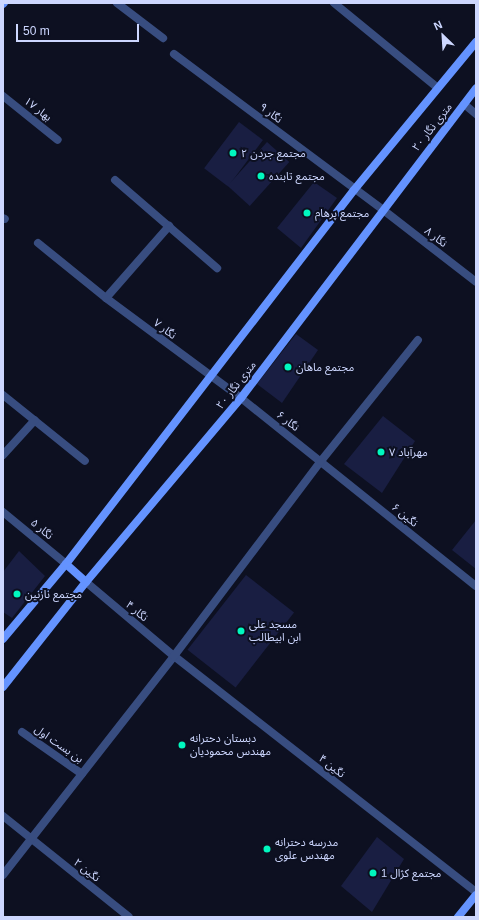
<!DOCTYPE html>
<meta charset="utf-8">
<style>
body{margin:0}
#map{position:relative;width:479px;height:920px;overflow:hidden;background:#0d1021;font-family:Arial,"Noto Sans Arabic",sans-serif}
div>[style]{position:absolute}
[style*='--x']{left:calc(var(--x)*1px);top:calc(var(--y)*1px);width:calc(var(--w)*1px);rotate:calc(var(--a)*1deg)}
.building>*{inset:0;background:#191e42;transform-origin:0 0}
.street>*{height:8px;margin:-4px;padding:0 4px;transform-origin:4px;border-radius:4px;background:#384d80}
.secondary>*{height:8px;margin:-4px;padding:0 4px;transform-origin:4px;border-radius:4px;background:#6493ff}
.dots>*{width:11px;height:11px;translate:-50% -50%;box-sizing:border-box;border:2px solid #0d1021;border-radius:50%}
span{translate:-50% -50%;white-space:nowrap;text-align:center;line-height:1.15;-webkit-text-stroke:4px #0d1021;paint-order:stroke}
.street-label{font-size:11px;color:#cdd7ff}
.poi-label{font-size:11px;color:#cdd7ff}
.left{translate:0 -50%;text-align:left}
.frame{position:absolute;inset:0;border:4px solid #cdd7ff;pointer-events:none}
.north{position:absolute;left:423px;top:16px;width:40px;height:40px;-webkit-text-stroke:3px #0d1021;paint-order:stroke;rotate:335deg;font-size:11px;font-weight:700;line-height:16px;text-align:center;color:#cdd7ff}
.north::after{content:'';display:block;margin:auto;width:14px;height:18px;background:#cdd7ff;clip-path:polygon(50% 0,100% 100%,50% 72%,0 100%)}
.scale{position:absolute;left:16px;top:24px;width:123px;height:18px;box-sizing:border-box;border:2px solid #cdd7ff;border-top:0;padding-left:5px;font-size:12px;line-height:14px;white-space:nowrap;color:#cdd7ff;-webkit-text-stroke:3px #0d1021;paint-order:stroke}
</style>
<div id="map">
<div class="building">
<div style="left:239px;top:122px;width:30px;height:58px;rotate:37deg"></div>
<div style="left:267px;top:142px;width:30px;height:59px;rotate:42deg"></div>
<div style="clip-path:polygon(314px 182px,337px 198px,301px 248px,277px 228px)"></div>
<div style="clip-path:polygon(296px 334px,318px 350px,282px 403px,257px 384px)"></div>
<div style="clip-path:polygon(383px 416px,415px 441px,382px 493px,344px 464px)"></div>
<div style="clip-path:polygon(476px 520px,476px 569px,452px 550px)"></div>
<div style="clip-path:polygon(19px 551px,45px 576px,12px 618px,3px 612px,3px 572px)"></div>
<div style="left:246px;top:575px;width:61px;height:95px;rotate:38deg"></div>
<div style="clip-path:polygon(377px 837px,404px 859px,372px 912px,341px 886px)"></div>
</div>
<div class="street">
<div style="--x:117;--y:3;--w:58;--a:37.3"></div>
<div style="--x:334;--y:3;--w:134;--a:39.3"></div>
<div style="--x:174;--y:54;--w:259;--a:36.7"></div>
<div style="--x:382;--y:209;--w:119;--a:37.8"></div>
<div style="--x:3;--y:96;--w:70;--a:38.7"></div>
<div style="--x:464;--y:104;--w:16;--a:40"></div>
<div style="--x:115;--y:180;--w:135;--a:40.8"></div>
<div style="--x:3;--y:218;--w:2;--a:27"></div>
<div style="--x:38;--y:243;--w:87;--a:39"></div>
<div style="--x:106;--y:298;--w:168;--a:36.5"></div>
<div style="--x:241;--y:398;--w:301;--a:38.7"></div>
<div style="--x:106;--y:298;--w:96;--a:-48.8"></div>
<div style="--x:3;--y:395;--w:105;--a:38.8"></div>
<div style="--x:3;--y:455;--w:47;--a:-47.6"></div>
<div style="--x:3;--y:512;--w:82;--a:39.5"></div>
<div style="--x:86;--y:582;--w:115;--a:40.1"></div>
<div style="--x:174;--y:656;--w:383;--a:38"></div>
<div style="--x:22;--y:732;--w:73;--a:35"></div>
<div style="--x:3;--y:816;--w:161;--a:38.7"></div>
<div style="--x:3;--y:875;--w:278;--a:-52"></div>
<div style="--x:174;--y:656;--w:244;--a:-53"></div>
<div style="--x:321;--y:461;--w:155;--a:-51.3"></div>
</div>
<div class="secondary">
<div style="--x:3;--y:4;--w:1;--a:-45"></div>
<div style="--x:66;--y:564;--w:27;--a:42"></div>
<div style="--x:3;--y:639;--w:98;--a:-50"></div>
<div style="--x:66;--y:564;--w:472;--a:-52.4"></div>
<div style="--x:354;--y:190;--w:192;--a:-50.5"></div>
<div style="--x:3;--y:687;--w:134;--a:-51.7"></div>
<div style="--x:86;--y:582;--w:241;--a:-49.9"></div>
<div style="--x:241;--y:398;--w:389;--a:-52.8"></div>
<div style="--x:458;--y:917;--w:28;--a:-51"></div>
</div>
<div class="dots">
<div style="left:233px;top:153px;background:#00f8bf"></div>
<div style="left:261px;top:176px;background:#00f8bf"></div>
<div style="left:307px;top:213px;background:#00f8bf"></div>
<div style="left:288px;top:367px;background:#00f8bf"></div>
<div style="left:381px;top:452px;background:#00f8bf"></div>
<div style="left:17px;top:594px;background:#00f8bf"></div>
<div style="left:241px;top:631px;background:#00f8bf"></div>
<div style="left:182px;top:745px;background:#00f8bf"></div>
<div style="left:267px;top:849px;background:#00f8bf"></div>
<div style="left:373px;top:873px;background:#00f8bf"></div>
</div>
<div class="street-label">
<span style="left:38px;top:109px;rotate:38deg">بهار ۱۷</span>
<span style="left:271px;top:113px;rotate:37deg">نگار ۹</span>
<span style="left:432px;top:127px;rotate:-52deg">۲۰ متری نگار</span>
<span style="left:436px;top:237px;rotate:38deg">نگار ۸</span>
<span style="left:165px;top:329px;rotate:37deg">نگار ۷</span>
<span style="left:236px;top:385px;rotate:-52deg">۲۰ متری نگار</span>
<span style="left:288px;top:421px;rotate:38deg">نگار ۶</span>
<span style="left:405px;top:515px;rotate:39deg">نگین ۶</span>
<span style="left:42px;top:529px;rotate:40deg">نگار ۵</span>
<span style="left:137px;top:611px;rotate:40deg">نگار ۴</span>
<span style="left:59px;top:744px;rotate:35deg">بن بست اول</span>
<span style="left:332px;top:766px;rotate:38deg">نگین ۴</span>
<span style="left:87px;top:870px;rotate:38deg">نگین ۲</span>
</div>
<div class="poi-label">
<span class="left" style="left:241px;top:153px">مجتمع جردن ۲</span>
<span class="left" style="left:269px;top:176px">مجتمع تابنده</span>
<span class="left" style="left:315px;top:213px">مجتمع پرهام</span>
<span class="left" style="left:296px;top:367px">مجتمع ماهان</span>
<span class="left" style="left:389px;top:452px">مهرآباد ۷</span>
<span class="left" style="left:25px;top:594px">مجتمع نازنین</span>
<span class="left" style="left:249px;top:631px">مسجد علی<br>ابن ابیطالب</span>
<span class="left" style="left:190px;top:745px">دبستان دخترانه<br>مهندس محمودیان</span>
<span class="left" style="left:275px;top:849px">مدرسه دخترانه<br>مهندس علوی</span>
<span class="left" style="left:381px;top:873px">مجتمع کژال 1</span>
</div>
<div class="frame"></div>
<div class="north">N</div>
<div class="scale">50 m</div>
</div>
